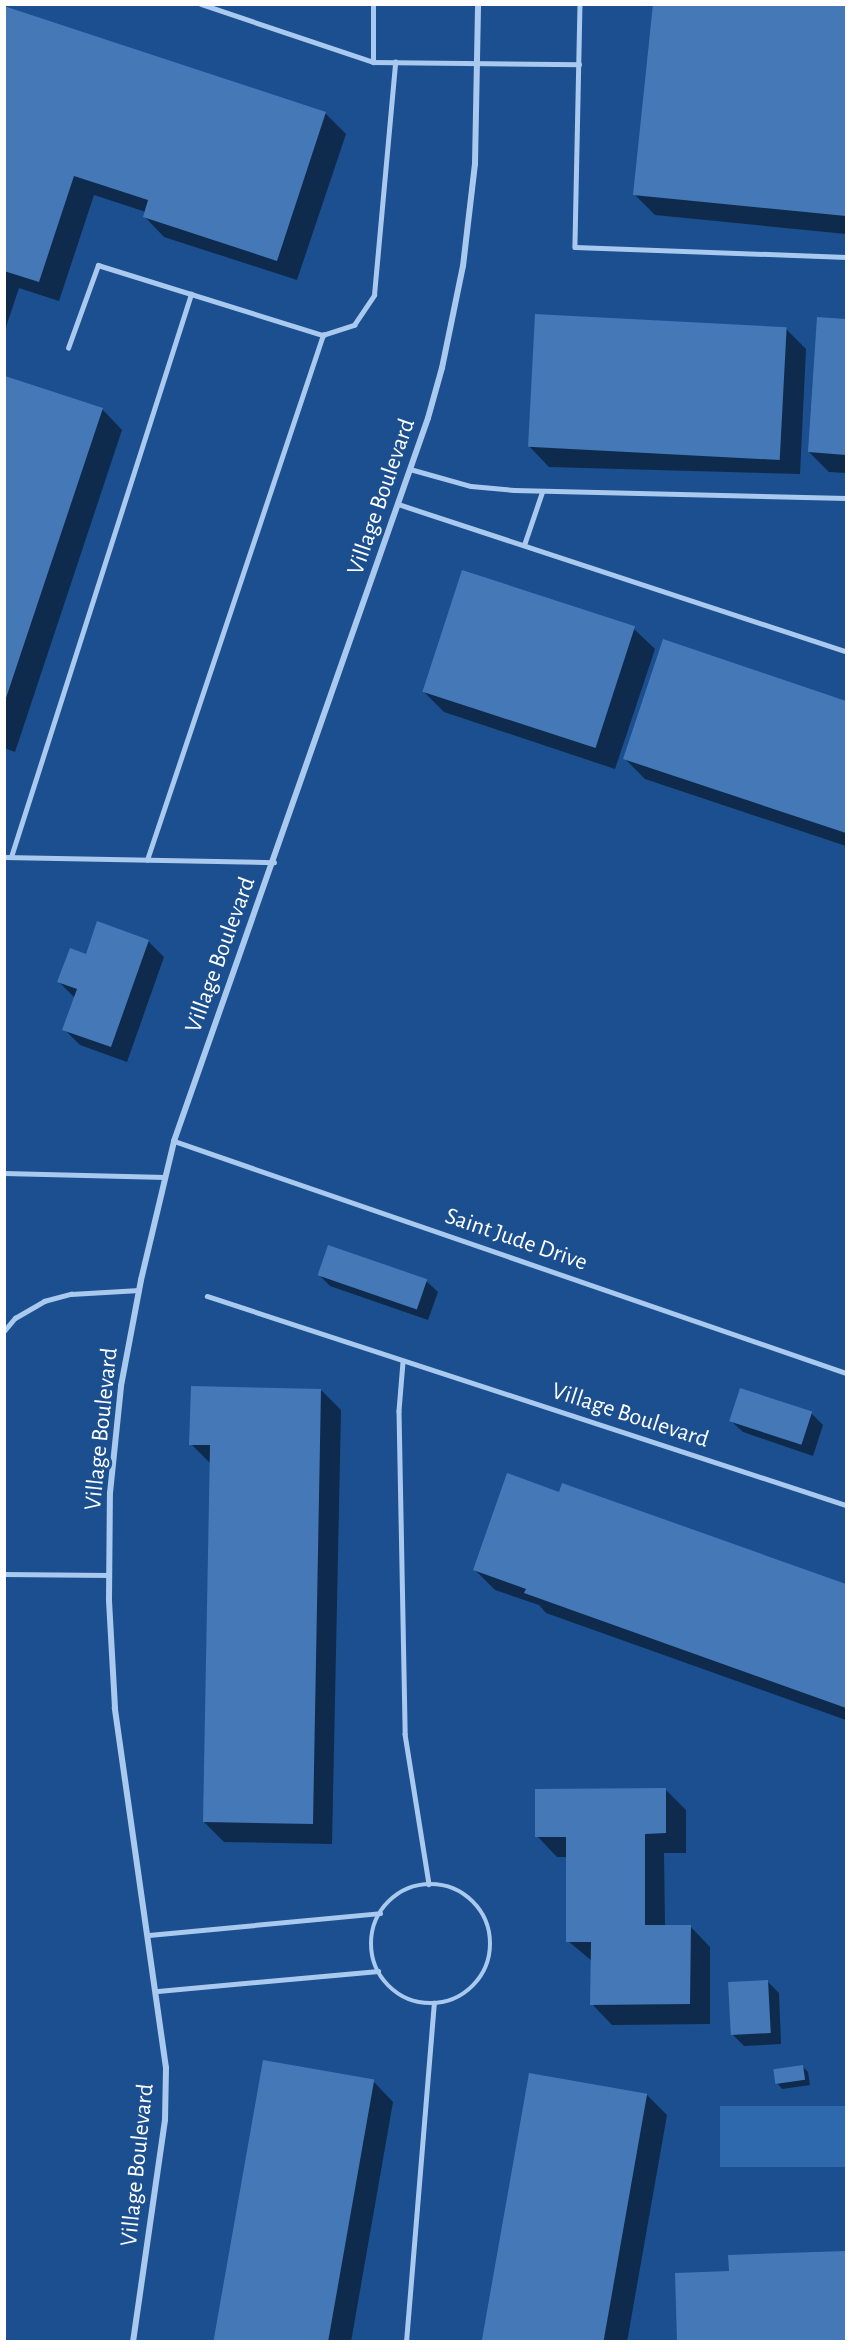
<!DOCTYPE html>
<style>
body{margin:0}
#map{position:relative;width:851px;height:2346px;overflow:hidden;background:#1b4f8f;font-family:"Alegreya Sans",sans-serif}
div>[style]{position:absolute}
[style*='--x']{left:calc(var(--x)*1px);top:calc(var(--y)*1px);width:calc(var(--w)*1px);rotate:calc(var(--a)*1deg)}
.green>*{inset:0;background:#2e69ad;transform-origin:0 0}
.shadow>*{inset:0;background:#0007}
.building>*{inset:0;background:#4478b7;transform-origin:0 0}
.lane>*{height:4.5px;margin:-2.25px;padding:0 2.25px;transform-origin:2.25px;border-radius:2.25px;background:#a9c9ee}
.lane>.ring{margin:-2.25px;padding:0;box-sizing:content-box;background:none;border:4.5px solid #a9c9ee;border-radius:50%}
.street>*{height:6px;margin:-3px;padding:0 3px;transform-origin:3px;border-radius:3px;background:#a9c9ee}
span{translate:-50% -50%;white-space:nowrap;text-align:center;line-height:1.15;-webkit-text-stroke:6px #1b4f8f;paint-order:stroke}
.street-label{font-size:24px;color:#fff}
.frame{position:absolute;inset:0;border:6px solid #fff;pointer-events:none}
</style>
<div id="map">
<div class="green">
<div style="left:846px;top:2106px;width:61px;height:126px;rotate:90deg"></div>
</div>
<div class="shadow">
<div style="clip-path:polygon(654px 4px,846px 4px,846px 234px,655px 215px,635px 195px)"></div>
<div style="clip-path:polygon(4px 7px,326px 114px,346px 134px,297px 280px,164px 237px,144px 216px,146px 212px,94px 195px,59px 301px,19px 288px,4px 333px)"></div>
<div style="clip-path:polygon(819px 319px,846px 321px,846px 473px,829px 472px,809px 452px)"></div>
<div style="clip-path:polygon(786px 329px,806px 349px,800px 474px,549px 467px,529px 446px)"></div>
<div style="clip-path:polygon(4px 377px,102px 409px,122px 430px,15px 752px,4px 748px)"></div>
<div style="clip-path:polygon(634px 629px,655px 649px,615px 769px,444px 712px,424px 692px)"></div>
<div style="clip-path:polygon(664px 641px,846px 703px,846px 846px,645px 779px,625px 759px)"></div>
<div style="clip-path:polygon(148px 941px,164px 957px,127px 1062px,80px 1045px,64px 1029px,75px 998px,59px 982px,87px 956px)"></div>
<div style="clip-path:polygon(319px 1275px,426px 1281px,438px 1292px,428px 1320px,330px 1286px)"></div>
<div style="clip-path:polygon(321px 1390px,341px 1410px,332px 1844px,224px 1842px,204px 1822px,212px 1465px,191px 1444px)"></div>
<div style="clip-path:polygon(811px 1413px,823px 1425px,813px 1456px,743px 1432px,731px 1421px)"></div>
<div style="clip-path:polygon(563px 1485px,846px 1586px,846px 1720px,546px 1613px,539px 1605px,495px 1590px,475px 1570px,560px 1494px)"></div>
<div style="clip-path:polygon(665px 1789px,686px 1810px,686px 1853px,664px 1853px,665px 1927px,690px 1926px,710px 1947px,710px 2024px,612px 2025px,592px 2004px,592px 1961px,568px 1941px,568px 1857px,557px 1857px,537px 1836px)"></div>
<div style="clip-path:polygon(767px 1981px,779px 1993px,781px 2044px,744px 2046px,732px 2034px)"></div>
<div style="clip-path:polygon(802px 2066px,808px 2072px,810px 2085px,782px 2089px,777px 2083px)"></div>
<div style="clip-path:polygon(373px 2081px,393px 2102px,351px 2342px,215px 2342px)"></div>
<div style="clip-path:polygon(647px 2095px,667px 2115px,627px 2342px,483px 2342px)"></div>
<div style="clip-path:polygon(846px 2252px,846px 2342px,679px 2342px,730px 2273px,729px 2257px)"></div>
</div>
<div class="building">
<div style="clip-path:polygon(653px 4px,846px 4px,846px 216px,633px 195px)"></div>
<div style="clip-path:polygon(4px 6px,326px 112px,277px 261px,143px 217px,148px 200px,74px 176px,39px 282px,4px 271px)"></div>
<div style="left:535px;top:314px;width:252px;height:133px;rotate:3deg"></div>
<div style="clip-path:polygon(817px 317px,846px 319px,846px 455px,808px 452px)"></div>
<div style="clip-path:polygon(5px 376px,103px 408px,5px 701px)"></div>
<div style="left:462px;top:570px;width:182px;height:128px;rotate:18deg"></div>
<div style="clip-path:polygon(663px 639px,846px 701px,846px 833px,623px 759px)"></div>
<div style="clip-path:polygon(97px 921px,149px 940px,111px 1047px,62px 1030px,77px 989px,57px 982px,70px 948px,86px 954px)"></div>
<div style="left:328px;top:1245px;width:105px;height:32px;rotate:19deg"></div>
<div style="clip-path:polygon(191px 1386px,321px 1389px,313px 1824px,203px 1822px,210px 1445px,189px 1445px)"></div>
<div style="left:740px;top:1388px;width:76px;height:35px;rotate:18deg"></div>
<div style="clip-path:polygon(507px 1473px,559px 1492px,562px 1483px,846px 1584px,846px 1708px,524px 1593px,526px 1589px,473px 1570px)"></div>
<div style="clip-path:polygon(666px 1788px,666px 1833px,645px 1834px,645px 1925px,691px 1925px,690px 2004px,590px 2005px,591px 1942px,566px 1942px,566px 1837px,535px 1837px,535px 1789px)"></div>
<div style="left:768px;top:1980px;width:53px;height:40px;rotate:87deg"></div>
<div style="left:263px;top:2060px;width:113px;height:286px;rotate:10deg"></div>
<div style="left:803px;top:2065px;width:15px;height:30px;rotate:82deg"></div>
<div style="left:529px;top:2073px;width:120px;height:273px;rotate:10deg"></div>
<div style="clip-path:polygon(846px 2251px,846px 2342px,677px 2342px,675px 2273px,729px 2271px,728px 2255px)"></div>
</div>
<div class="lane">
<div style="--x:201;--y:4;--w:182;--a:18.6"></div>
<div style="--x:373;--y:62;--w:206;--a:0.6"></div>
<div style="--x:580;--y:4;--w:243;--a:91.2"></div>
<div style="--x:575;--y:247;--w:271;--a:2.1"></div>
<div style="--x:373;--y:62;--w:58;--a:-90"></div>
<div style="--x:68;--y:348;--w:88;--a:-70.1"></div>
<div style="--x:98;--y:265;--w:236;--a:17.3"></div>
<div style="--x:410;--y:469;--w:63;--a:15.6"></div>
<div style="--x:471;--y:486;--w:43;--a:5.3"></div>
<div style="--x:514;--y:490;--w:332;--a:1.4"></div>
<div style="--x:398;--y:504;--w:472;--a:18.2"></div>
<div style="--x:524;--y:545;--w:56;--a:-71.2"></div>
<div style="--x:4;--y:857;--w:270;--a:1.1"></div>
<div style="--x:11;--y:857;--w:591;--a:-72.27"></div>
<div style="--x:147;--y:860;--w:554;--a:-71.47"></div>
<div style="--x:323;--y:335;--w:33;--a:-18"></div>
<div style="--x:354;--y:325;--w:36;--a:-56"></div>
<div style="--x:374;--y:295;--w:234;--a:-84.8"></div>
<div style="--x:174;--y:1141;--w:711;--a:19.05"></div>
<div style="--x:4;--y:1173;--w:161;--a:1.4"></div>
<div style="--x:207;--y:1296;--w:672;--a:18.11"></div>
<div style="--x:4;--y:1331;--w:17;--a:-50"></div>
<div style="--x:15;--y:1318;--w:34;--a:-30"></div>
<div style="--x:44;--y:1301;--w:28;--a:-15"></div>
<div style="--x:71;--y:1294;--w:68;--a:-3.4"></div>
<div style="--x:403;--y:1362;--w:49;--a:94.7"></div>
<div style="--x:399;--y:1411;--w:323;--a:88.9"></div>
<div style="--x:405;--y:1734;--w:152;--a:80.9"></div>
<div style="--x:4;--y:1574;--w:105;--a:0.5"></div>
<div class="ring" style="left:371px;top:1884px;width:115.5px;height:115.5px"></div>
<div style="--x:149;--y:1935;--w:232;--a:-5.4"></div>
<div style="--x:158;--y:1991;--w:221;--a:-5.2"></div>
<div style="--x:406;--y:2342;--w:340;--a:-85.3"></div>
</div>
<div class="street">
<div style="--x:133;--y:2342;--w:224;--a:-81.8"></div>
<div style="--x:165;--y:2120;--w:52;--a:-88.9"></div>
<div style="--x:166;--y:2068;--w:364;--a:-98.1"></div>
<div style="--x:115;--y:1708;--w:108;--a:-93.2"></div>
<div style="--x:109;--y:1600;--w:107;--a:-89.5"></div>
<div style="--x:110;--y:1493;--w:108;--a:-84.1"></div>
<div style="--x:121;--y:1386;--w:108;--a:-79.3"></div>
<div style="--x:141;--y:1280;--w:143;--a:-76.6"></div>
<div style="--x:174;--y:1141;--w:766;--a:-70.64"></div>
<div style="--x:428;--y:418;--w:52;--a:-74.4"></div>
<div style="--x:442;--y:368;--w:104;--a:-78.4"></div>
<div style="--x:463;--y:266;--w:103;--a:-83.3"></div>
<div style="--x:475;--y:164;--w:160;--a:-88.9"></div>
</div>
<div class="street-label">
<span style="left:382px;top:497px;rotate:-71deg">Village Boulevard</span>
<span style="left:221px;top:955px;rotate:-70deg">Village Boulevard</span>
<span style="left:516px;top:1240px;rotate:19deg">Saint Jude Drive</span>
<span style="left:630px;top:1416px;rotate:18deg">Village Boulevard</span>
<span style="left:102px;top:1429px;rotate:-84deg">Village Boulevard</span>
<span style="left:138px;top:2165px;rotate:-84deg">Village Boulevard</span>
</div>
<div class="frame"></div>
</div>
